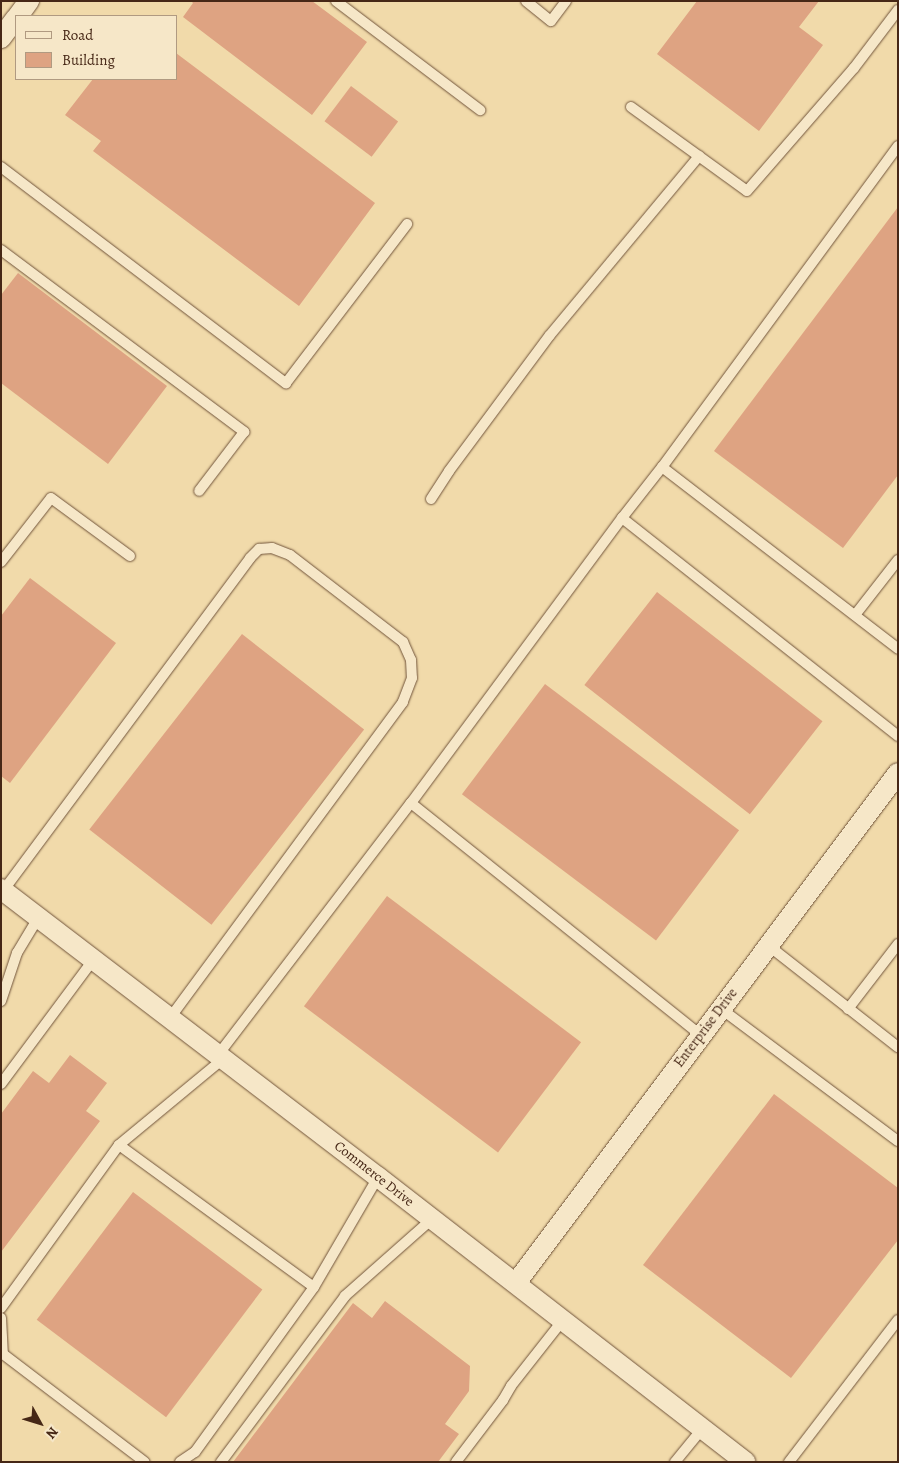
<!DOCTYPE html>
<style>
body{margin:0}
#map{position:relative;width:899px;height:1463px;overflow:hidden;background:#f1daaa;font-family:Alegreya,serif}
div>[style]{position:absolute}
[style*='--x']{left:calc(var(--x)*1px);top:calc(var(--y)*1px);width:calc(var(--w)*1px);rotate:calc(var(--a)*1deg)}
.building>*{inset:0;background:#dea382;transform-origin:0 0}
.roads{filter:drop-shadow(0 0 1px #71543b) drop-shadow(0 0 1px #71543b)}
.service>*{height:10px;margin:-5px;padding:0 5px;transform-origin:5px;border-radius:5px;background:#f6e7c8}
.minor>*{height:20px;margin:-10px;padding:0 10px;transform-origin:10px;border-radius:10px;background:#f6e7c8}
span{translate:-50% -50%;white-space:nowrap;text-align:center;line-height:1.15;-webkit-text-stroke:4.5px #f6e7c8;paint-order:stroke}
.street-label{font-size:14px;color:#462716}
.frame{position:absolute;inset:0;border:2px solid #462716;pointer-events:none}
.legend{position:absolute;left:15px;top:15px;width:162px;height:65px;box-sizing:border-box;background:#f6e7c8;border:1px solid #b09a81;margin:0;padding:6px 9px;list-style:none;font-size:15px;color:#462716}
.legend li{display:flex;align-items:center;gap:10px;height:25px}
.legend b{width:25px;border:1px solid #b09a81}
.north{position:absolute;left:15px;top:1398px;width:50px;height:50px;-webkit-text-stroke:4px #f6e7c8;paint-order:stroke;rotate:129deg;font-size:14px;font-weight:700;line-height:20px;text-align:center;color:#462716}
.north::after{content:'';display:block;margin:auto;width:18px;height:22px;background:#462716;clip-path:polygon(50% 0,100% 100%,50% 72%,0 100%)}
</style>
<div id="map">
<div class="building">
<div style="clip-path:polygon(191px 1px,312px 1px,367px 42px,312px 115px,183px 17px,193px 3px)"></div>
<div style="clip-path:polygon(697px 1px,819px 1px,799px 27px,823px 45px,759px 131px,657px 54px)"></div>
<div style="clip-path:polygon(176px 53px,375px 203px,299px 306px,93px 151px,101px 141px,65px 115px,93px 79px,176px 79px)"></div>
<div style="left:351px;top:86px;width:59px;height:44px;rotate:37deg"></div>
<div style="clip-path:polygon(898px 207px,898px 475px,843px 548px,714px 451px)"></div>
<div style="clip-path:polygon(18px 273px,167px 386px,108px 464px,1px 383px,1px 295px)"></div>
<div style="clip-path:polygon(30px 578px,116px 643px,10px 783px,1px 776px,1px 616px)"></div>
<div style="left:657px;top:592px;width:210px;height:118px;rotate:38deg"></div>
<div style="left:242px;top:634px;width:155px;height:248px;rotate:38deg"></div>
<div style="left:545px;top:684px;width:243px;height:138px;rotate:37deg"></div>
<div style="left:387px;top:896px;width:243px;height:138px;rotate:37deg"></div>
<div style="clip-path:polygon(70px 1055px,107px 1083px,86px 1111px,100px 1121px,1px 1252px,1px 1114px,33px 1071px,49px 1083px)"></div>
<div style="clip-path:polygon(774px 1094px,898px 1188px,898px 1240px,791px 1378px,643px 1265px)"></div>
<div style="left:133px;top:1192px;width:162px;height:160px;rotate:37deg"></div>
<div style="clip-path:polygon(385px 1301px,470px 1366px,469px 1391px,445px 1424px,459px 1434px,438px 1462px,233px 1462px,353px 1303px,372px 1318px)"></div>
</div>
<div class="roads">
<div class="service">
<div style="--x:336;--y:1;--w:181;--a:37.1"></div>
<div style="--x:526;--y:1;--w:32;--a:39"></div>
<div style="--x:551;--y:21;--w:25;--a:-53"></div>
<div style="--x:631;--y:107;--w:143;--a:35.9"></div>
<div style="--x:747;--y:191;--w:163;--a:-49"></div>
<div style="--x:854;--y:68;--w:73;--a:-52.8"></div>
<div style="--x:898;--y:146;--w:398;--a:126.3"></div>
<div style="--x:662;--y:467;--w:298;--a:37.6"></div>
<div style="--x:1;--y:167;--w:358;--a:37.2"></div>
<div style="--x:286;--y:383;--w:200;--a:-52.7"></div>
<div style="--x:1;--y:250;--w:304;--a:36.8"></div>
<div style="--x:244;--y:432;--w:74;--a:127.3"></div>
<div style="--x:431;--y:499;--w:33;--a:-57"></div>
<div style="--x:449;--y:471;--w:169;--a:-53.4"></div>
<div style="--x:550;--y:335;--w:233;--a:-50.2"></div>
<div style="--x:622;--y:518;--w:65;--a:-51.9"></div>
<div style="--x:1;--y:562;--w:81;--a:-52"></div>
<div style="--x:51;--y:498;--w:98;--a:36.3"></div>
<div style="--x:855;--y:615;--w:70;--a:-52"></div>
<div style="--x:411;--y:803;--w:355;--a:-53.5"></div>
<div style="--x:622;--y:518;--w:352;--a:38.3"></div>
<div style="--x:3;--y:891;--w:415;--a:-53.4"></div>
<div style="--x:250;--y:558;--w:13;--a:-45"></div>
<div style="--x:259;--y:549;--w:13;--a:-4"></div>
<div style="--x:272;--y:548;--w:19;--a:21"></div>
<div style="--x:290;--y:555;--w:143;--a:37.6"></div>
<div style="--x:403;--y:642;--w:20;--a:66"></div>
<div style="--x:411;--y:660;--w:18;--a:87"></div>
<div style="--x:412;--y:678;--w:26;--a:111"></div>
<div style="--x:403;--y:702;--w:393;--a:126.4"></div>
<div style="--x:769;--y:946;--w:164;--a:38.1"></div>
<div style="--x:1;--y:1001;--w:51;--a:-71.6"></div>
<div style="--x:17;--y:953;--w:41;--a:-59"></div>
<div style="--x:720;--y:1008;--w:222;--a:36.8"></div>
<div style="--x:848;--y:1009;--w:82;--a:-52.4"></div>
<div style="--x:218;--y:1055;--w:317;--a:-52.6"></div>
<div style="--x:411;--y:803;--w:371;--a:38.7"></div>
<div style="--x:1;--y:1084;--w:154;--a:-53.4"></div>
<div style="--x:119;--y:1145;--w:241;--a:36.1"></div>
<div style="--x:1;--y:1308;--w:201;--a:-54.1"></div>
<div style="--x:119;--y:1145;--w:135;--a:-39.6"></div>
<div style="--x:1;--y:1318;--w:36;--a:87"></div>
<div style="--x:3;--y:1354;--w:178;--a:37.3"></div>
<div style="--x:180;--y:1462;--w:18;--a:-34"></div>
<div style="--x:195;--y:1452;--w:203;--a:-54.2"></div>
<div style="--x:314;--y:1287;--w:127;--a:-59.8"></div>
<div style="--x:221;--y:1462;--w:207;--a:-53.2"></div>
<div style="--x:345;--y:1296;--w:116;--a:-41.5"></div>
<div style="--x:456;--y:1462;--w:78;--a:-52.8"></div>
<div style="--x:503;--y:1400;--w:16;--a:-60"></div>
<div style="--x:511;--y:1386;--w:84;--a:-51.8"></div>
<div style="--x:675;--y:1462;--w:43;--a:-50.7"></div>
<div style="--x:789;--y:1462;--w:179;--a:-52.5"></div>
</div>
<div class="minor">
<div style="--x:18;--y:16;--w:19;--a:-54"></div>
<div style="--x:1;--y:38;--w:25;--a:-53"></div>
<div style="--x:1;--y:889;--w:474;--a:37.4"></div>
<div style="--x:378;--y:1177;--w:465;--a:37.8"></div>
<div style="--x:516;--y:1283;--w:637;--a:-53.17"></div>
</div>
</div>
<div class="street-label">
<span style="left:706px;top:1028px;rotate:-53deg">Enterprise Drive</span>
<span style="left:374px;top:1174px;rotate:38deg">Commerce Drive</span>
</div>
<div class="frame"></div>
<ul class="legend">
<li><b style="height:6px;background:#f6e7c8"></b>Road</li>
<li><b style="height:14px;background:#dea382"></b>Building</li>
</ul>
<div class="north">N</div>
</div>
